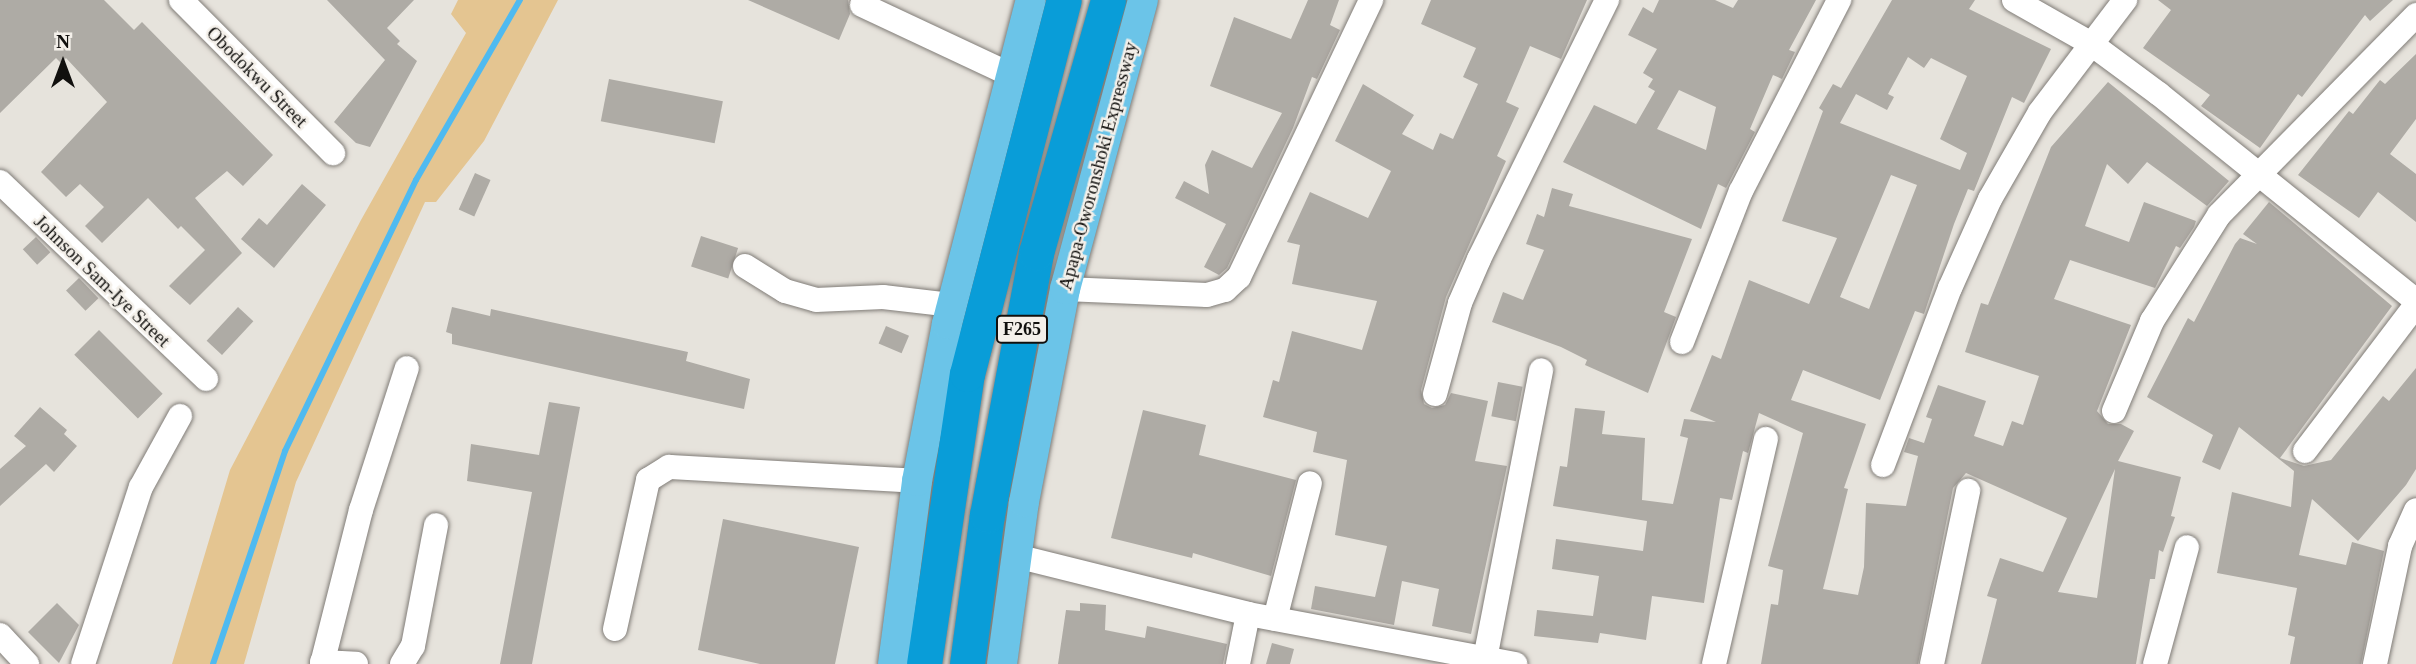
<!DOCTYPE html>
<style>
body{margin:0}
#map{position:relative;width:2416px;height:664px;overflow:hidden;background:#e6e3dc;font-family:"Times New Roman",serif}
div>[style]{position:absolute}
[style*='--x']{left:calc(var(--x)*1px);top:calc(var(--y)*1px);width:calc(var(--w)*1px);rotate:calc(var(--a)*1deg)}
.green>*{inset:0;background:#e4c591}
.stream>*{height:6px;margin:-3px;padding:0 3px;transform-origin:3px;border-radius:3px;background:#4fbaf0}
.building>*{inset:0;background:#aeaba5;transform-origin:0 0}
.roads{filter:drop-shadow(0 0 2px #807c77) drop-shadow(0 0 2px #807c77)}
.minor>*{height:24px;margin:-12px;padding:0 12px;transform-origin:12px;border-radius:12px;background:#fff}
.major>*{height:30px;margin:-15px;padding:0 15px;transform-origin:15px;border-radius:15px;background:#6bc4e8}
.highway>*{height:35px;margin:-17.5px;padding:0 17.5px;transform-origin:17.5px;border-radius:17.5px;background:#099dd8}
span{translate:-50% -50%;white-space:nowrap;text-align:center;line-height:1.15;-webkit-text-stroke:5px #f4f0ea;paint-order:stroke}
.shield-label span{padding:2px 5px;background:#f4f0ea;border:2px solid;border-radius:5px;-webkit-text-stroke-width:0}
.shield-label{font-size:18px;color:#11100e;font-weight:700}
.street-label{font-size:19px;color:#11100e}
.north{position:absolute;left:28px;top:28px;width:70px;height:70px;-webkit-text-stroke:5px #f4f0ea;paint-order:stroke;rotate:0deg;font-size:19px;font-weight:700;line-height:28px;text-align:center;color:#11100e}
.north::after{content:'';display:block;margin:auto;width:24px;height:32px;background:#11100e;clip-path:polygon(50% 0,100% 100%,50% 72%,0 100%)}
</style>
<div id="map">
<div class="green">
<div style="clip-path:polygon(458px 0,558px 0,484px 141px,436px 202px,425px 202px,296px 482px,244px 664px,172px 664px,230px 470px,361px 220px,466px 33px,451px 14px)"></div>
</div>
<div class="stream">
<div style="--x:213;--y:664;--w:225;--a:-71.3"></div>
<div style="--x:285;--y:451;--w:301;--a:-64.2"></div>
<div style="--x:416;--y:180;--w:208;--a:-60"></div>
</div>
<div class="building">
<div style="clip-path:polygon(0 0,104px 0,134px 30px,142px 22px,273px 155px,243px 186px,227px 171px,195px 198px,242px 253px,190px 305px,169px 286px,205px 250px,181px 226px,178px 229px,148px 198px,102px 243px,85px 226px,104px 207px,80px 184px,66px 197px,41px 172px,107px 102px,66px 58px,61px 63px,56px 58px,0 113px)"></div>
<div style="clip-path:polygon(327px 0,414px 0,387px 28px,400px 41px,397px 44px,417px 61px,370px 147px,356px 143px,334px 122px,385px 60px)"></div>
<div style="clip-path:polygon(748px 0,848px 0,850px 14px,839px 40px)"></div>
<div style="clip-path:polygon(1308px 0,1339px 0,1330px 25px,1340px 30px,1317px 79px,1312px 77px,1293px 128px,1227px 268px,1219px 275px,1204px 267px,1226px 224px,1175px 198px,1184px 181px,1209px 194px,1205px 165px,1212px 150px,1252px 168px,1282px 113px,1210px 86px,1234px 17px,1291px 39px)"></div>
<div style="clip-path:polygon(1431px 0,1587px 0,1561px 59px,1530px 46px,1506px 102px,1519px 108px,1497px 156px,1506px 161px,1446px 297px,1421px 390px,1424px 404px,1432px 408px,1445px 405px,1451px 393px,1488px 401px,1475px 461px,1507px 466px,1471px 634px,1432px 626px,1439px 589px,1402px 581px,1394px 625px,1311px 609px,1315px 586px,1375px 597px,1387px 546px,1335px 535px,1347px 460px,1313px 452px,1317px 432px,1263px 417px,1273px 380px,1279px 382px,1292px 331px,1362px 350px,1377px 301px,1292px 284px,1300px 245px,1287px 242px,1310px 192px,1368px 218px,1391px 171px,1335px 141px,1363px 84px,1414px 115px,1402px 134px,1433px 150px,1440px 133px,1453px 139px,1478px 84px,1463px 77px,1476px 48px,1421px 24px)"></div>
<div style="clip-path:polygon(evenodd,1659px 0,1715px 0,1733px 8px,1738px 0,1816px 0,1789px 50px,1795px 52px,1782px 79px,1773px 75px,1750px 129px,1755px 132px,1726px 188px,1718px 184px,1701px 229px,1563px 162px,1594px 105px,1636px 124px,1655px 91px,1648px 87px,1653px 79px,1643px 73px,1657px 49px,1628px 35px,1643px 7px,1653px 13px,1659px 0,1679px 90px,1716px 107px,1706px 150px,1657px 129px,1679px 90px)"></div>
<div style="clip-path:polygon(evenodd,1892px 0,1975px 0,1969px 9px,2051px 49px,2024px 103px,2012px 97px,1974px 191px,1968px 189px,1954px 224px,1924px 314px,1915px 311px,1880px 400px,1803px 370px,1791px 400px,1866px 424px,1844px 488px,1848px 489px,1823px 589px,1858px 595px,1864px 567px,1866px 503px,1906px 506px,1918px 456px,1904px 452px,1909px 438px,1924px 443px,1932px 419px,1926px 417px,1938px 385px,1986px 401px,1974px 436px,2003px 446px,2012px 421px,2023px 425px,2039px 376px,1965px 352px,1981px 303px,1988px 305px,2051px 147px,2108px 82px,2229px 181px,2207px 206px,2147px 162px,2128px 184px,2107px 164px,2085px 226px,2129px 242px,2144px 202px,2196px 221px,2194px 227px,2180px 248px,2176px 246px,2155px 288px,2070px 260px,2054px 299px,2131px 325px,2097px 411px,2108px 424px,2121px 424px,2134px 431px,2118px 461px,2181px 477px,2171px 516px,2175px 517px,2163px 552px,2159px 550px,2155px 579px,2150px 579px,2136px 664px,1981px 664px,1997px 599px,1987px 596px,2000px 558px,2043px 572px,2067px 518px,1966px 473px,1953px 488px,1918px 664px,1761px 664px,1771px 604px,1778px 605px,1783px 570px,1768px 566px,1803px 433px,1759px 413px,1748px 453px,1743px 451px,1732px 500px,1720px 498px,1704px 603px,1652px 596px,1646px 640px,1600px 633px,1598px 643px,1534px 636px,1537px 610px,1593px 616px,1599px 576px,1552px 569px,1556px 539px,1643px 551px,1647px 521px,1553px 506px,1560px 466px,1567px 467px,1575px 408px,1605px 411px,1602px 434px,1645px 438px,1642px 500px,1673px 504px,1688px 438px,1680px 436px,1684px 419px,1716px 422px,1690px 411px,1712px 355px,1721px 359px,1749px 280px,1809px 304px,1837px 238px,1782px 221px,1823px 111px,1819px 108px,1833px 84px,1841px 88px,1892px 0,1908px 57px,1924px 68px,1931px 58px,1967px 76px,1940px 139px,1967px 153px,1960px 170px,1840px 123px,1856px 94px,1887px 110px,1894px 97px,1888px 94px,1908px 57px,1892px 0,1891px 175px,1917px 185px,1869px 309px,1840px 297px,1891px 175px,1892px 0,2115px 469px,2097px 598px,2058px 592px,2115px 469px)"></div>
<div style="clip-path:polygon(2158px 0,2393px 0,2370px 21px,2365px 15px,2302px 97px,2298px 94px,2260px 148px,2201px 106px,2210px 95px,2143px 48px,2171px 10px)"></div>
<div style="clip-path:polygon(2416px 54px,2416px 119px,2390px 154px,2416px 174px,2416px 222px,2378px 192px,2359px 218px,2298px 175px,2349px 111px,2353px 114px,2380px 80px,2385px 84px)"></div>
<div style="left:609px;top:79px;width:116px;height:43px;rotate:11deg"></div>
<div style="left:475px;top:173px;width:17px;height:40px;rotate:24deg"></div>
<div style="clip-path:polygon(302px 184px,326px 205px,274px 268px,241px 239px,259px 218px,267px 225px)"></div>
<div style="clip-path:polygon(1552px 188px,1573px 194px,1569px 206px,1692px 239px,1664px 312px,1676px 317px,1648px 393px,1585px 365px,1587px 360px,1561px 347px,1492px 322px,1503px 292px,1523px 300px,1544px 250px,1526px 244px,1537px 214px,1544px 217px)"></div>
<div style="clip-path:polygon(2269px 202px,2392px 306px,2280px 458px,2304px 466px,2331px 460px,2383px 396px,2389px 401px,2416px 368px,2416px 469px,2406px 485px,2358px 541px,2312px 499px,2301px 546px,2299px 555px,2346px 565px,2352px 542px,2384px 551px,2361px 664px,2290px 664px,2295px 637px,2288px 635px,2297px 588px,2217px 573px,2232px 492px,2291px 507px,2294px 471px,2239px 427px,2220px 470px,2202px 462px,2213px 435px,2147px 397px,2188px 318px,2194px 322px,2235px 244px,2240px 238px,2257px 244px,2243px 234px)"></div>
<div style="left:701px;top:236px;width:39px;height:32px;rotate:18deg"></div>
<div style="left:36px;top:237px;width:21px;height:18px;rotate:47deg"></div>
<div style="left:79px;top:278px;width:28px;height:18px;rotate:46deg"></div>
<div style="left:238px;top:307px;width:21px;height:46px;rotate:43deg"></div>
<div style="clip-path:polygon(452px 307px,490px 316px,491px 309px,688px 352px,686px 361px,750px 379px,744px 409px,452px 344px,452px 334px,446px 332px)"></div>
<div style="left:886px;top:326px;width:25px;height:19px;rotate:23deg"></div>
<div style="left:99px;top:330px;width:90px;height:35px;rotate:45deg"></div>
<div style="left:1498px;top:382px;width:25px;height:35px;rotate:11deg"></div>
<div style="clip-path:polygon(549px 402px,580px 407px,532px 664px,500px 664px,532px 492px,467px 481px,471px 444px,539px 455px)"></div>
<div style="clip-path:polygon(40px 407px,67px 430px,64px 434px,77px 446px,54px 472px,46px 464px,0 506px,0 469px,26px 446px,14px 436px)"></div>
<div style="clip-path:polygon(1143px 410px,1206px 425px,1199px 455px,1296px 480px,1271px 576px,1193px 553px,1192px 558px,1111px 538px)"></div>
<div style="clip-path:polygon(723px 519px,859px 547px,835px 664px,760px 664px,698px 650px)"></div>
<div style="clip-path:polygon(57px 603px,79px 625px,59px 663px,28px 632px)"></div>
<div style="clip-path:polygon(1080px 603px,1106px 605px,1105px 630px,1145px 638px,1147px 626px,1227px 644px,1223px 664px,1058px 664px,1066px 610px,1080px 611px)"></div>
<div style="clip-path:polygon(1272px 643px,1294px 649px,1290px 664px,1266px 664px)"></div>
</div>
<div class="roads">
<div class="minor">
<div style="--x:181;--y:0;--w:216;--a:45.2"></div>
<div style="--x:2014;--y:0;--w:87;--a:29.5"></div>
<div style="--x:2090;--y:43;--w:86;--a:36.5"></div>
<div style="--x:2159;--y:94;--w:330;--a:38.8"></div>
<div style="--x:862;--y:5;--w:162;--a:25.1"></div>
<div style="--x:0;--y:182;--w:285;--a:43.7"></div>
<div style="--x:745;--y:266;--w:47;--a:32"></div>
<div style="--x:785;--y:291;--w:32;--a:16"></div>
<div style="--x:816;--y:300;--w:67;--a:-2.6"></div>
<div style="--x:883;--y:297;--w:68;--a:6.7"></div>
<div style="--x:1065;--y:289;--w:142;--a:2.4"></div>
<div style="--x:1207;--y:295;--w:19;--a:-16"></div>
<div style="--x:1225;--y:290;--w:19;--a:-43"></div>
<div style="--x:1239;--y:277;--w:307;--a:-64.5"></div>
<div style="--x:1682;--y:342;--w:162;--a:-68.7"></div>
<div style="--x:1741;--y:191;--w:215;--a:-62.8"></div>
<div style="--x:1435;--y:394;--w:94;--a:-74.6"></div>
<div style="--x:1460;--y:303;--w:48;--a:-66.6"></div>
<div style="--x:1479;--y:259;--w:289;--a:-63.7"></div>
<div style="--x:2114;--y:411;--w:98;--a:-67.1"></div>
<div style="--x:2152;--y:321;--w:125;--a:-57.7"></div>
<div style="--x:2219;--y:215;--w:281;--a:-45.4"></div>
<div style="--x:2305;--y:451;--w:183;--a:-52.8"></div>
<div style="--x:1883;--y:465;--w:189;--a:-69.3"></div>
<div style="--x:1950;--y:288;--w:98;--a:-65.8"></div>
<div style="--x:1990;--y:199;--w:100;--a:-60.1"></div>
<div style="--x:2040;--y:112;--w:141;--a:-52.8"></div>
<div style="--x:1016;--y:556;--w:239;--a:14"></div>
<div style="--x:1248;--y:614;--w:272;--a:10.6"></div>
<div style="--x:1275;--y:619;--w:140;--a:-75.6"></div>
<div style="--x:615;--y:629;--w:153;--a:-77.5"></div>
<div style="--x:648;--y:480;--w:25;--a:-32"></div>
<div style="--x:669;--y:467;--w:248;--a:3.2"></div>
<div style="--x:0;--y:635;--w:40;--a:47"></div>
<div style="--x:1485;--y:659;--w:294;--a:-79"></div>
<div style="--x:322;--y:662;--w:34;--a:3"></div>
<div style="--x:83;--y:664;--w:186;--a:-71.9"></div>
<div style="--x:141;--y:487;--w:81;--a:-61.2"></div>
<div style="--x:322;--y:664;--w:159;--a:-75.8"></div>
<div style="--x:361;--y:510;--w:149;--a:-72.1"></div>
<div style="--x:402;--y:664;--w:21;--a:-59"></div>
<div style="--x:413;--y:646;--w:123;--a:-79.2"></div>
<div style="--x:1238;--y:664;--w:51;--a:-78.7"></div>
<div style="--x:1714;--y:664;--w:231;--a:-77"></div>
<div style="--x:1932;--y:664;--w:177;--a:-78.2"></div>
<div style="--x:2155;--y:664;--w:121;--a:-74.7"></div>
<div style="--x:2375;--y:664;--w:121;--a:-78"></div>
<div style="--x:2400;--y:546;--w:39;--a:-66"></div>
</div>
<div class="major">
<div style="--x:893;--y:664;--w:185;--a:-82.5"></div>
<div style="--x:917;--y:481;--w:160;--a:-79.2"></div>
<div style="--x:947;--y:324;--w:335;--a:-75.5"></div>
<div style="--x:1002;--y:664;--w:163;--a:-82.3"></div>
<div style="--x:1024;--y:502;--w:217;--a:-79.1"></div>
<div style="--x:1065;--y:289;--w:299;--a:-74.9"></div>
</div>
<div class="highway">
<div style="--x:924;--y:664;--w:293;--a:-81.6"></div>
<div style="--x:967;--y:374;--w:386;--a:-75.5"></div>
<div style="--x:967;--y:664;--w:150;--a:-82.4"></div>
<div style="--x:987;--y:515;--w:267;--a:-79.4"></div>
<div style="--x:1036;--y:253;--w:263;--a:-74.1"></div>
</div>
</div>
<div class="shield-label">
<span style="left:1022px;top:329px">F265</span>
</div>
<div class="street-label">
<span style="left:257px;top:77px;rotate:45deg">Obodokwu Street</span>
<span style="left:1098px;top:166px;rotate:-75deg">Apapa-Oworonshoki Expressway</span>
<span style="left:102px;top:281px;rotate:44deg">Johnson Sam-Iye Street</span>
</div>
<div class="north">N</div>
</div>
